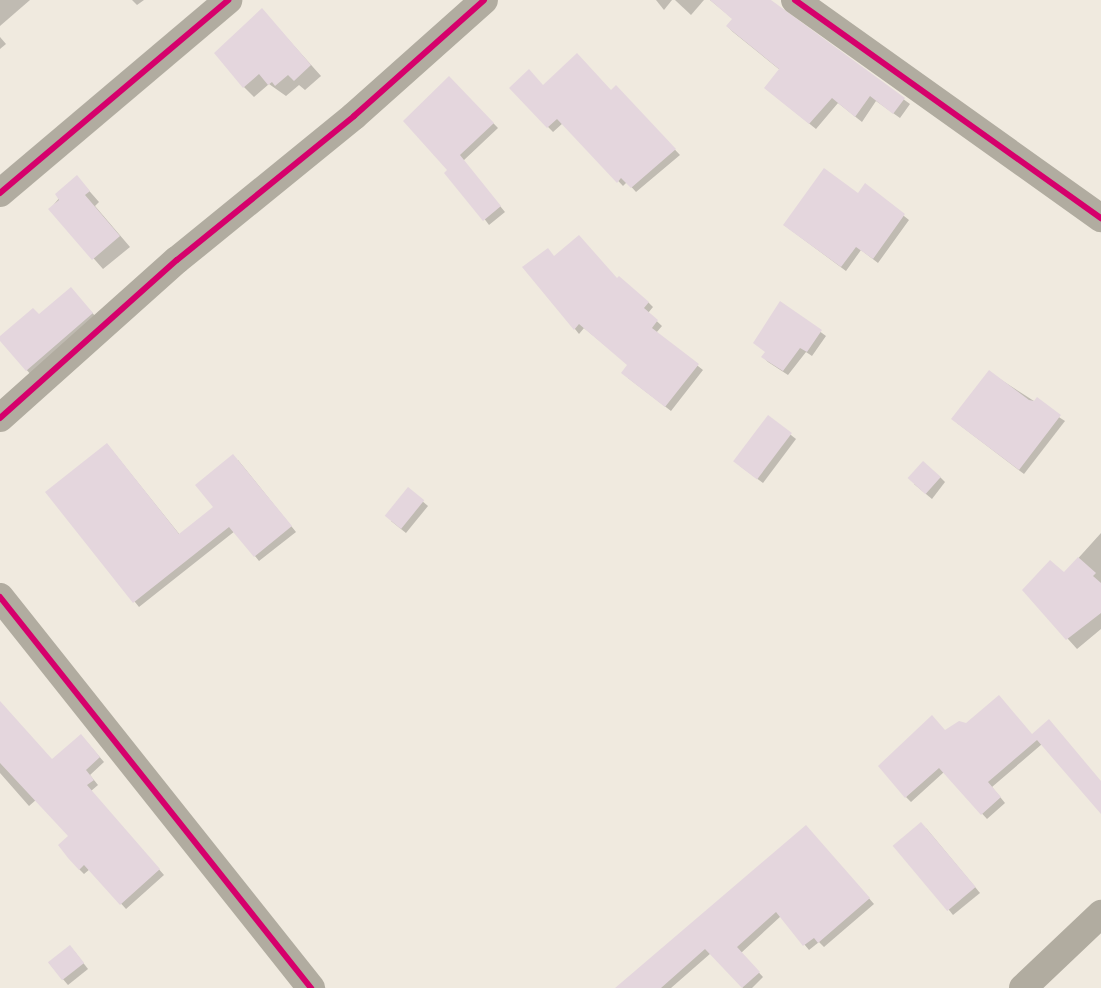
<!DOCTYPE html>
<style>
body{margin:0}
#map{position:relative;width:1101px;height:988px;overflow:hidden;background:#f0eadf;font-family:Mulish,sans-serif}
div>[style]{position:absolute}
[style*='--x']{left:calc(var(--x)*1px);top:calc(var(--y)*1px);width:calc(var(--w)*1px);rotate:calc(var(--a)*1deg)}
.shadow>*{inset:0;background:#0003}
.building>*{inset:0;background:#e4d6dd;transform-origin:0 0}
.minor>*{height:28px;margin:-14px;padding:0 14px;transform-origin:14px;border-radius:14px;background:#b1aca0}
.cycleway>*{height:6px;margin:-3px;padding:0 3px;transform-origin:3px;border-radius:3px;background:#d6006c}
span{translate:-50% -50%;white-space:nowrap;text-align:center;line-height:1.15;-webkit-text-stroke:4.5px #fffbf2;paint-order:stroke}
</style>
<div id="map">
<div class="shadow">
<div style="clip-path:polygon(0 0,30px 0,0 26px)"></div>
<div style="clip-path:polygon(132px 0,144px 0,137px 5px)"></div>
<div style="clip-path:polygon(656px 0,672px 0,664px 10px)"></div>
<div style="clip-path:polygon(675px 0,704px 0,691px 15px)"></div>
<div style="clip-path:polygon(710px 0,768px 0,910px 104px,900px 118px,876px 101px,862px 122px,838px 103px,816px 129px,765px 88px,780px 70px,733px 32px,727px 26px,733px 19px)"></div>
<div style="clip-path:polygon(262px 10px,321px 76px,305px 90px,299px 85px,286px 96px,269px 84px,254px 97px,244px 87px)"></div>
<div style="clip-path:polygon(0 37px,6px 44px,0 49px)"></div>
<div style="clip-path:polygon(449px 78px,498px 128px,463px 161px,505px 212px,489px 225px,448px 170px)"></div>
<div style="clip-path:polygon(543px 86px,611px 91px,616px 87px,680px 155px,636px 192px,627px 182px,623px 186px,563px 123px,553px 132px,510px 88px)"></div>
<div style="clip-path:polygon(77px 177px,99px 202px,95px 206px,130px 247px,103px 269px,50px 209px)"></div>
<div style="clip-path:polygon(865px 185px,909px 220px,878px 263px,861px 250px,846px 271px,784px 225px,858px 194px)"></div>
<div style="clip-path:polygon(555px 258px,617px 280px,648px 302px,653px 307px,648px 313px,662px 326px,656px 333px,703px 370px,671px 411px,628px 378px,629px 365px,584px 328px,579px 334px,575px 329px)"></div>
<div style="clip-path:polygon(75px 294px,97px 318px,31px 375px,0 338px)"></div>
<div style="clip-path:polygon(781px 303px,826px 336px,812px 356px,806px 352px,788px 375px,768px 362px,763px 357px,766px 352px,755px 343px)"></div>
<div style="clip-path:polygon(989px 372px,1065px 421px,1024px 474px,957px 423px)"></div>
<div style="clip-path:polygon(768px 417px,796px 439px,763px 483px,740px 466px)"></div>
<div style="clip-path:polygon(107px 444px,180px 535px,215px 507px,238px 460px,296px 532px,259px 561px,235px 531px,139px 607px,47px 492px)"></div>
<div style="clip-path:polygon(940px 477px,945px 482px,932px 499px,914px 484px)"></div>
<div style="clip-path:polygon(408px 489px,428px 506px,406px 533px,391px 521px)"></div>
<div style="clip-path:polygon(1101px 533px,1101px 629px,1077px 649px,1024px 590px,1064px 574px)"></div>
<div style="clip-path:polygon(0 703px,52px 761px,86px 741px,104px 762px,90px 775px,98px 785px,91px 791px,164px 875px,126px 909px,90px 869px,84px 874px,79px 869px,70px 836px,37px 799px,29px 806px,0 773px)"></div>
<div style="clip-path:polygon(945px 731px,1032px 735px,1101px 782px,1101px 812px,1042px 744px,992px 787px,1005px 803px,987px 819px,944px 772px,911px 802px,906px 797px)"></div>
<div style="clip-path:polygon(926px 828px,980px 893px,953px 915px,949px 910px)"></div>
<div style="clip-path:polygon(811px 832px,874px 904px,824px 947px,819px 942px,809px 950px,781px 916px,741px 953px,763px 977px,752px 988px,743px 988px,711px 953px,671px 988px,617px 988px)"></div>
<div style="clip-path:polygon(74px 951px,88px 969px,68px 985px,49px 963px)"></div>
</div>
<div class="building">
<div style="clip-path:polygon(710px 0,771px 0,905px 98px,893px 114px,870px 96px,855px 117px,832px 98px,809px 124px,764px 88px,779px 69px,726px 26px,732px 19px)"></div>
<div style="clip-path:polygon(262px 8px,311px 65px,294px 81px,288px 75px,275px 86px,272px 82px,268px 85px,259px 74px,243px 88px,214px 53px)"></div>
<div style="clip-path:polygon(577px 53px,611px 90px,616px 85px,676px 149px,631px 188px,621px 178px,617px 183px,557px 119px,547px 128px,509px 88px,529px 69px,543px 85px)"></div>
<div style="clip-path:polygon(449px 76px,494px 123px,460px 155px,501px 206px,483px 221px,444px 173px,447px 170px,403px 121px)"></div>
<div style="clip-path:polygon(824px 168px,858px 193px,865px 183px,905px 214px,873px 259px,856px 247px,841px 267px,783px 225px)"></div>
<div style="clip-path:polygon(77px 175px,90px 191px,85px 195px,120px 236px,92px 260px,48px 209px,59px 200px,55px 194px)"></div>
<div style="clip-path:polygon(579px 235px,617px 278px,619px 276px,649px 302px,644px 308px,658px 320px,652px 328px,699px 364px,665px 407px,621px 373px,627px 365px,579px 324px,574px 330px,522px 267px,548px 248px,554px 256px)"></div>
<div style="clip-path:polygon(71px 287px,93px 313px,26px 371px,0 341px,0 336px,33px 308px,39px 314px)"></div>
<div style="clip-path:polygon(780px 301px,822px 330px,807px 352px,800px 348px,783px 371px,761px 357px,765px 352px,753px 343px)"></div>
<div style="clip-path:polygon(989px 370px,1029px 400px,1034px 401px,1037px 397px,1061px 415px,1019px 470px,951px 419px)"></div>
<div style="left:768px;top:415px;width:30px;height:58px;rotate:37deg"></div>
<div style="clip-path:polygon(107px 443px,179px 534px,213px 507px,195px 485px,233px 454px,292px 526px,254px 557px,229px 527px,133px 603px,45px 492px)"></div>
<div style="left:923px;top:461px;width:24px;height:23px;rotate:42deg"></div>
<div style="left:408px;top:487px;width:21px;height:37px;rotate:39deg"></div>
<div style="clip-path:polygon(1078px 557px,1096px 573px,1093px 576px,1101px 583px,1101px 613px,1066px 640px,1022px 590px,1050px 560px,1064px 572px)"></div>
<div style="clip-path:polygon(999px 695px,1032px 734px,1049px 719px,1101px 781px,1101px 814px,1037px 740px,988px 782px,1001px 797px,981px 815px,939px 768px,905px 798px,878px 766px,932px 715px,945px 730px,959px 721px,966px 723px)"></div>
<div style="clip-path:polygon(0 701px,52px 759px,81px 734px,100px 757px,86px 770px,94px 780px,87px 785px,160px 869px,120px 905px,84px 865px,79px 870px,68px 858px,58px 845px,68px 836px,0 763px)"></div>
<div style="left:921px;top:822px;width:85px;height:37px;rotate:50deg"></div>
<div style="clip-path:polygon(806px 825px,870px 898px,818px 943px,814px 938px,803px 946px,776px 912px,737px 947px,760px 972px,742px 988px,705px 949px,661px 988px,615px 988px)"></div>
<div style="left:70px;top:945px;width:23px;height:28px;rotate:52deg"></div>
</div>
<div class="minor">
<div style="--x:795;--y:0;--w:376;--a:35.5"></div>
<div style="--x:0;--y:193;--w:299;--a:-40.2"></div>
<div style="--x:0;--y:418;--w:237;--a:-41.8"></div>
<div style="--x:177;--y:260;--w:228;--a:-39.1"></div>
<div style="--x:354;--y:116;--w:174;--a:-41.7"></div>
<div style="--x:0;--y:597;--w:500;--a:51.5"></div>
<div style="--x:1023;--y:988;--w:108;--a:-43.5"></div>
</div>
<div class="cycleway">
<div style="--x:795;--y:0;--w:376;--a:35.5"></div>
<div style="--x:0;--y:193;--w:299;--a:-40.2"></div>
<div style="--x:0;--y:418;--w:237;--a:-41.8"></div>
<div style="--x:177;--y:260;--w:228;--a:-39.1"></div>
<div style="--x:354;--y:116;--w:174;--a:-41.7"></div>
<div style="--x:0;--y:597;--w:500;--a:51.5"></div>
</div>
</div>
